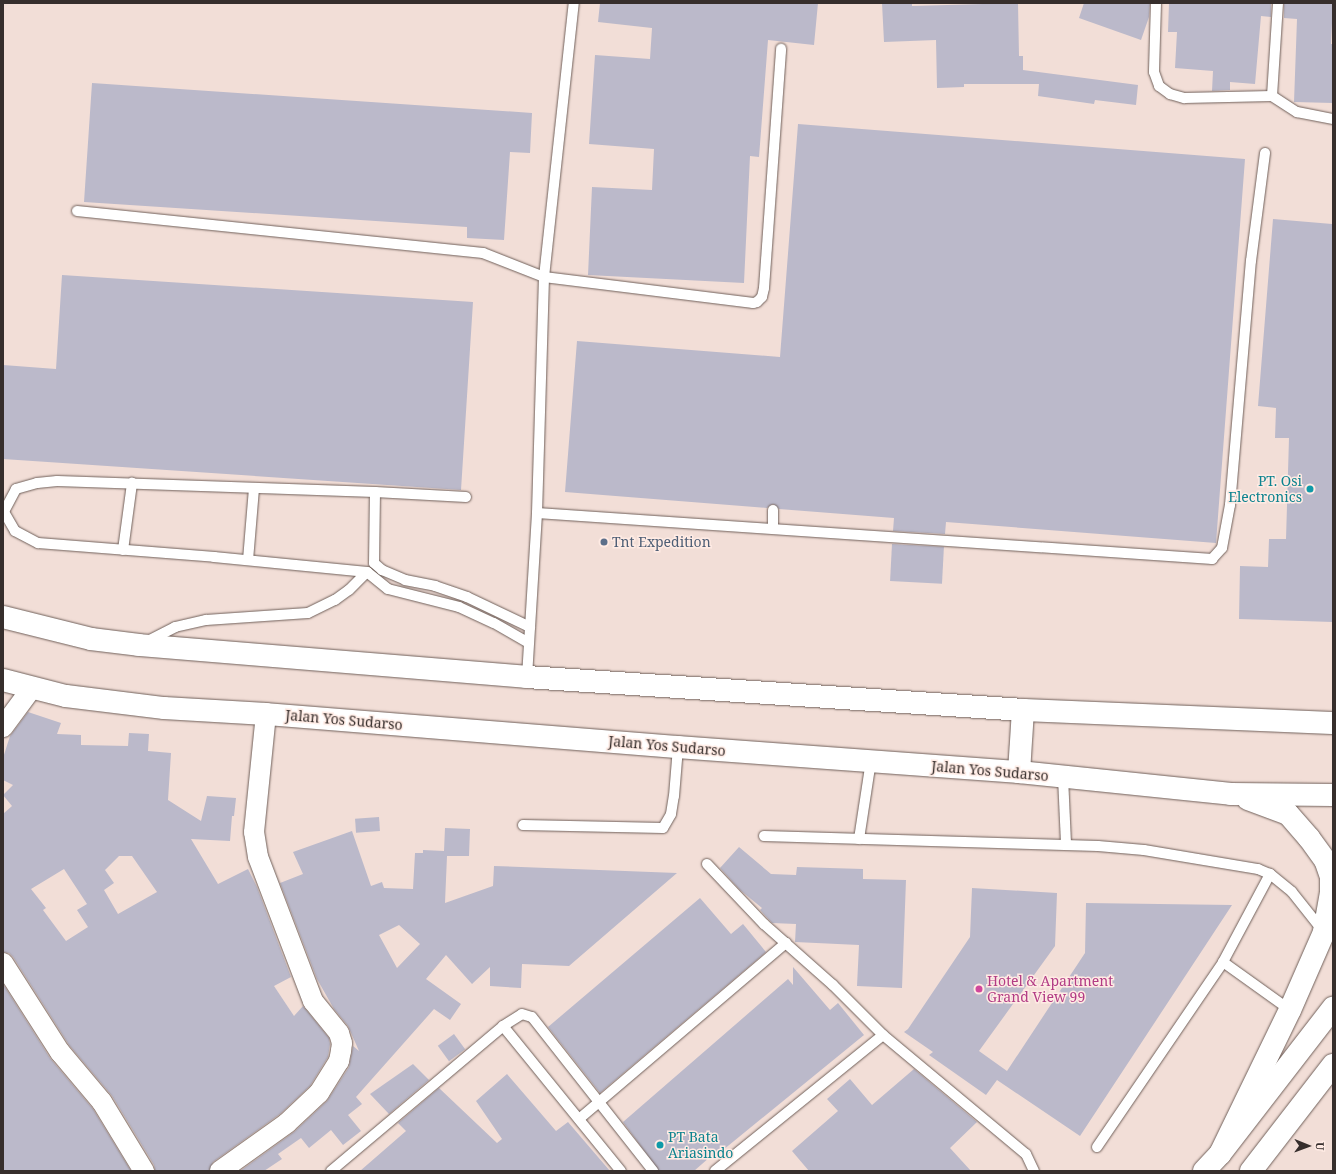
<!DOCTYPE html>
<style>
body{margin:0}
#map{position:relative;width:1336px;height:1174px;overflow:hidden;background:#f2ded7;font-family:"Noto Serif",serif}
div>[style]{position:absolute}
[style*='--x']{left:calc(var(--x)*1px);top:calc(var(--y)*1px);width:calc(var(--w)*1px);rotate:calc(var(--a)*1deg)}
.building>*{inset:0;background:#bbb9ca;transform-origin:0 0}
.roads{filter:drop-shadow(0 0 1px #70605a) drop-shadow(0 0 1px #70605a)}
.lane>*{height:10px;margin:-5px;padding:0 5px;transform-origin:5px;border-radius:5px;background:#fff}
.street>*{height:20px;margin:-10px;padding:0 10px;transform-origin:10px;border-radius:10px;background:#fff}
.secondary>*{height:22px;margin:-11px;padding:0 11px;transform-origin:11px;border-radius:11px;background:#fff}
.primary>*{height:22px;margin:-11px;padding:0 11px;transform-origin:11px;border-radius:11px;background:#fff}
.dots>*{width:11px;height:11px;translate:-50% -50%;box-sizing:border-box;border:2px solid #ffebe4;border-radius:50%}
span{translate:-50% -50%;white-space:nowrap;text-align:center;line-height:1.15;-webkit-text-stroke:3px #ffebe4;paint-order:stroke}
.culture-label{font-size:14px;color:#0d838f}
.right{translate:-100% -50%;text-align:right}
.left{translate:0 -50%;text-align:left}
.service-label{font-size:14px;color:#4e5e75}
.street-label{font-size:14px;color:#362e2c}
.hotel-label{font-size:14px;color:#b23c85}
.frame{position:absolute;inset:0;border:4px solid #362e2c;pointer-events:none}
.north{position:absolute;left:1288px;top:1126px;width:40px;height:40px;-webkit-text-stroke:3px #ffebe4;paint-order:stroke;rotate:91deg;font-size:11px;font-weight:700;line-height:16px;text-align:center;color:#362e2c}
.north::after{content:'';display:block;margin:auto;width:14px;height:18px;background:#362e2c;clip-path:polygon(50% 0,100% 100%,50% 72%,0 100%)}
</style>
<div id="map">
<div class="building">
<div style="clip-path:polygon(600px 3px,818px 3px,814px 45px,768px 40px,759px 157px,750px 156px,744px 283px,588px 275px,592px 187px,652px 190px,654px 149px,589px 144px,595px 55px,650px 59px,652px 28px,598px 22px)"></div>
<div style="clip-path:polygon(882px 3px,912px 3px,912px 6px,1018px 3px,1019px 56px,1023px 56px,1023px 70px,1138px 85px,1136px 105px,1095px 100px,1094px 104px,1038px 96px,1039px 84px,964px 84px,964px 87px,937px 88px,936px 40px,884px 42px)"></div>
<div style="clip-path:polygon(1084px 3px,1150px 3px,1149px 17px,1141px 40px,1079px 18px)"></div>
<div style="clip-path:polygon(1169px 3px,1271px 3px,1271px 17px,1261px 16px,1255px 84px,1230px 82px,1230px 90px,1212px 91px,1213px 71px,1175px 68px,1177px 32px,1168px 32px)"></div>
<div style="clip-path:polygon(1284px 3px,1333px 3px,1331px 44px,1333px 44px,1333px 103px,1294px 102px,1297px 19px,1284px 18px)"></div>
<div style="clip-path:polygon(92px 83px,532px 113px,530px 153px,510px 152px,504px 240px,467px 238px,467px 227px,84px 202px)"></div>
<div style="clip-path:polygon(798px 124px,1245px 159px,1216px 543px,946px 522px,945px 534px,893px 531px,894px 518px,779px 509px,773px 504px,767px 508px,565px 492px,577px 341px,780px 357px)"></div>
<div style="clip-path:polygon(1273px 219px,1332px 224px,1333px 622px,1239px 619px,1240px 566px,1268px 567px,1269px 539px,1286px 539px,1289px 438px,1275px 438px,1276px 408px,1258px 406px)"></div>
<div style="clip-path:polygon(62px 275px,473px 302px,461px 490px,3px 459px,3px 365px,56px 369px)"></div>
<div style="left:892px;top:544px;width:52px;height:37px;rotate:3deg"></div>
<div style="clip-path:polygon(evenodd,28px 712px,61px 723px,57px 734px,81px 735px,81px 745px,128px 746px,129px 733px,149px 734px,148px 751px,171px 753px,168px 800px,201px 821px,207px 796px,236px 798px,234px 816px,232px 816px,230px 841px,191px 839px,218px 884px,248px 869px,257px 887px,291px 977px,274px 986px,294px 1016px,303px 1006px,329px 1038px,330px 1044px,328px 1057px,310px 1086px,280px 1114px,213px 1162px,209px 1171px,155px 1171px,154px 1165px,112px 1096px,69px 1045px,13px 957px,9px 953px,3px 952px,3px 814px,12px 806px,3px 795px,13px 785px,3px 780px,3px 758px,10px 736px,28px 712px,119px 856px,132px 856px,157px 892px,118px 914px,104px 890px,114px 883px,105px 870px,119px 856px,28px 712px,64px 869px,87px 904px,77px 910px,88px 927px,66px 941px,43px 910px,46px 908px,31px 889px,64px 869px)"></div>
<div style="left:379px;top:817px;width:14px;height:24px;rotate:86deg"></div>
<div style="clip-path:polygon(evenodd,445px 828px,470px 829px,469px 856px,447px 856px,445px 903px,493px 886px,494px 866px,677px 873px,569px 966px,522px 964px,521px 988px,490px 986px,490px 967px,472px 984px,446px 955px,426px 979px,461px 1004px,450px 1020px,434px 1009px,356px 1097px,362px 1104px,348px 1115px,361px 1131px,343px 1145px,331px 1130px,309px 1148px,301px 1138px,278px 1154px,282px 1159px,264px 1171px,240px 1171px,294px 1132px,327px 1101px,349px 1067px,353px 1046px,359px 1051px,348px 1026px,334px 1009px,317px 979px,280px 883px,303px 874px,293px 852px,352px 831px,371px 886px,382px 882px,384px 888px,413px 889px,415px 853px,423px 853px,423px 850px,444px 851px,445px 828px,399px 925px,420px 944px,397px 968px,379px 935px,399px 925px)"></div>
<div style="clip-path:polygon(739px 847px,771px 874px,796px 875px,797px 867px,863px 869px,863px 879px,906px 880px,902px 988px,857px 986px,859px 945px,795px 942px,796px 924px,772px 923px,760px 910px,762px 908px,740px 890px,720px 868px)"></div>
<div style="clip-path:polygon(972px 888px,1057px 893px,1055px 946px,979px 1051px,1007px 1071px,1085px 953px,1086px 903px,1232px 905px,1080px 1136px,997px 1080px,986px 1095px,929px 1055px,933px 1052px,904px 1032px,908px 1029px,970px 937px)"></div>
<div style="clip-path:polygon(700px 898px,731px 934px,743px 924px,766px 952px,600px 1093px,548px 1027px)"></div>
<div style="clip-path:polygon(793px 967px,830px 1010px,838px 1003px,864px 1035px,712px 1159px,710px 1157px,694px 1171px,659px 1171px,623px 1122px,788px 979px,793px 985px)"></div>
<div style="clip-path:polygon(3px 984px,50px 1058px,93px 1109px,131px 1171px,3px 1171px)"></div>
<div style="left:454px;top:1034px;width:19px;height:20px;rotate:54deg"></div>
<div style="clip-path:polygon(413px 1064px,429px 1080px,389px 1114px,370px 1094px)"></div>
<div style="clip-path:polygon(914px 1069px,977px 1122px,950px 1148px,971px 1171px,809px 1171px,792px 1151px,838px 1111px,827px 1099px,850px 1079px,872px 1105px)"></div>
<div style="clip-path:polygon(507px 1074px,556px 1131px,568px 1122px,610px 1171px,360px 1171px,406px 1131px,398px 1123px,439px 1088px,497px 1143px,502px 1139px,476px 1101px)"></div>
</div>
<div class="roads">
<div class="lane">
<div style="--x:1156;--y:3;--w:69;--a:91.7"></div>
<div style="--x:1154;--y:72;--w:15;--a:70"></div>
<div style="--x:1159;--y:86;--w:14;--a:36"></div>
<div style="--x:1170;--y:94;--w:15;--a:16"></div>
<div style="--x:1184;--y:98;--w:88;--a:-1.3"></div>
<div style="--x:1278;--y:3;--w:93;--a:93.7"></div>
<div style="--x:1272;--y:96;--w:30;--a:33"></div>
<div style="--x:1297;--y:112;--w:37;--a:11"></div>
<div style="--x:77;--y:211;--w:408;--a:5.9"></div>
<div style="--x:483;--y:253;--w:66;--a:21.5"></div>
<div style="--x:544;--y:277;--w:211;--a:7.1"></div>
<div style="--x:753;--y:303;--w:4;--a:-14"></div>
<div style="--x:757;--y:302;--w:7;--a:-45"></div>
<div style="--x:762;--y:297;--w:9;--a:-77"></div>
<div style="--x:764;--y:288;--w:240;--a:-85.9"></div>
<div style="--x:375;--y:492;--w:71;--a:90.8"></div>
<div style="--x:374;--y:563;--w:11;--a:41"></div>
<div style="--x:382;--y:570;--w:25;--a:23"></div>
<div style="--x:405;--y:580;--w:31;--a:11"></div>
<div style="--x:435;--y:586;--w:34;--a:19"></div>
<div style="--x:467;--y:597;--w:70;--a:25.5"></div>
<div style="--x:466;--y:497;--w:91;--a:-176.9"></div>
<div style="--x:375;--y:492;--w:318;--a:-178"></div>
<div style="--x:57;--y:481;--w:20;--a:174"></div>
<div style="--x:37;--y:483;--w:22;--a:164"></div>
<div style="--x:16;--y:489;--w:26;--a:118"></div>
<div style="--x:4;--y:512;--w:22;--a:60"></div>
<div style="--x:15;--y:531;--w:26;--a:28"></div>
<div style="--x:38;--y:543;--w:177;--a:4.5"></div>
<div style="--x:214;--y:557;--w:154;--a:5.6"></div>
<div style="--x:367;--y:572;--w:27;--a:39"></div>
<div style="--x:388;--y:589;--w:73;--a:14.2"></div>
<div style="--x:459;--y:607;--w:38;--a:25"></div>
<div style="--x:494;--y:623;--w:40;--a:29.7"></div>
<div style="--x:537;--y:513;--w:677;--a:3.9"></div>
<div style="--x:1212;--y:559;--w:15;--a:-48"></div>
<div style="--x:1222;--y:548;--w:44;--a:-79.5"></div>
<div style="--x:1230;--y:505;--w:245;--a:-85.1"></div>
<div style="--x:1251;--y:261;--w:109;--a:-82.6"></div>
<div style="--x:773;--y:529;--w:19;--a:-90"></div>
<div style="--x:123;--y:550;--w:68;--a:-82.3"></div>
<div style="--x:248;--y:560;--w:72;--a:-85.2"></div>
<div style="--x:146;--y:642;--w:33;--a:-27"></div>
<div style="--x:175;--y:627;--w:32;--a:-13"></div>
<div style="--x:206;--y:620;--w:102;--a:-3.9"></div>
<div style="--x:308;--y:613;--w:30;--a:-26"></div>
<div style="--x:335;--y:600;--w:17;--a:-36"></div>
<div style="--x:349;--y:590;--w:25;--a:-45"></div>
<div style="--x:527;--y:677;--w:164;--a:-86.5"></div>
<div style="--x:537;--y:513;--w:236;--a:-88.3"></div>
<div style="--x:544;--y:277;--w:276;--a:-83.8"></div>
<div style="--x:1063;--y:777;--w:67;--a:87.4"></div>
<div style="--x:523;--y:825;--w:140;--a:1.2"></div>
<div style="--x:663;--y:828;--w:16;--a:-60"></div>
<div style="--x:671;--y:814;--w:18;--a:-81"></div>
<div style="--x:674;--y:796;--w:49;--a:-85.3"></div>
<div style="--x:764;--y:836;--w:334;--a:1.7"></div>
<div style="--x:1098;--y:846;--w:46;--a:5"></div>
<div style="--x:1144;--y:850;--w:116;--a:9.5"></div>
<div style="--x:1258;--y:869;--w:13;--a:23"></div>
<div style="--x:1270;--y:874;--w:28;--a:39"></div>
<div style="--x:1292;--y:892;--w:50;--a:51.5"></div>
<div style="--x:859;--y:839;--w:79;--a:-81.3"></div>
<div style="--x:707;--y:864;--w:83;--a:46.5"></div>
<div style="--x:764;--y:924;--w:92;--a:41.5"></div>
<div style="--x:833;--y:985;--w:71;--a:45"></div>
<div style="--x:883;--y:1035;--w:186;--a:39.8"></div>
<div style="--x:1026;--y:1154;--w:19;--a:65"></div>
<div style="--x:1223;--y:962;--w:82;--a:35.6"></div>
<div style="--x:503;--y:1026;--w:187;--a:50.9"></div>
<div style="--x:579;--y:1119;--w:272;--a:-40.4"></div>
<div style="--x:1097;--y:1147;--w:224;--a:-55.7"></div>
<div style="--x:1223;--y:962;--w:100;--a:-61.9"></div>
<div style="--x:331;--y:1171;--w:225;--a:-40.1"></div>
<div style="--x:503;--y:1026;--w:22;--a:-32"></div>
<div style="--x:522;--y:1014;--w:10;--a:17"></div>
<div style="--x:532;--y:1017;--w:196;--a:51.8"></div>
<div style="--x:715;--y:1171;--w:216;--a:-39"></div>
</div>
<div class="street">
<div style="--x:3;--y:727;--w:49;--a:-53.4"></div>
<div style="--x:3;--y:963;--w:106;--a:57.4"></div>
<div style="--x:60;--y:1052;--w:65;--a:50"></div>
<div style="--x:102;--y:1102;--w:81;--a:58.7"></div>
<div style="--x:220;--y:1171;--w:82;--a:-35.6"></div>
<div style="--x:287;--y:1123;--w:44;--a:-43.2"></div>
<div style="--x:319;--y:1093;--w:38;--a:-58"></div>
<div style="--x:339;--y:1061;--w:10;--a:-79"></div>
<div style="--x:341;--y:1051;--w:8;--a:-83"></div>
<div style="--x:342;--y:1043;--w:10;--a:-107"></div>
<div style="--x:339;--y:1033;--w:41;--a:-129.1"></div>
<div style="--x:313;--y:1001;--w:154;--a:-110.9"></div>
<div style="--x:258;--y:857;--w:25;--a:-99"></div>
<div style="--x:254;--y:832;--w:119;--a:-84.2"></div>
</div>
<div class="secondary">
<div style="--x:1204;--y:1171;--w:23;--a:-47"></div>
<div style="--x:1220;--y:1154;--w:185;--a:-52.3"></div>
<div style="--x:1251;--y:1171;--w:134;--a:-52.3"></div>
</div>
<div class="primary">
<div style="--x:3;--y:617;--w:91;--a:14"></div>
<div style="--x:91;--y:639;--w:48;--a:7.1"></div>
<div style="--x:139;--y:645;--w:389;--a:4.7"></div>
<div style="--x:527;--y:677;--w:497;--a:3.8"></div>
<div style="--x:1023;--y:710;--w:310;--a:2.4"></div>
<div style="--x:3;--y:680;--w:65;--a:14.3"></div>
<div style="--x:66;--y:696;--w:99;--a:7"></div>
<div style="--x:164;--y:708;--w:102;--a:3.4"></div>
<div style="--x:266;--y:714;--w:413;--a:4.6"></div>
<div style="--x:678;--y:747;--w:342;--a:4.2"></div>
<div style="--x:1019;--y:772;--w:213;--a:5.9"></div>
<div style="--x:1231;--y:794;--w:102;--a:0.6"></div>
<div style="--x:1019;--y:772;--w:62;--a:-86.3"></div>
<div style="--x:1220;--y:1154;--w:160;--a:-64.1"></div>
<div style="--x:1290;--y:1010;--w:85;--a:-66.4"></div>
<div style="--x:1324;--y:932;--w:40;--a:-80"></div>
<div style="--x:1331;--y:893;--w:16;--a:-90"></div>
<div style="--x:1331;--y:877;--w:18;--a:-109"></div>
<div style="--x:1325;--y:860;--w:27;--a:-126"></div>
<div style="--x:1309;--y:838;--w:32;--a:-131"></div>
<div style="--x:1288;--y:814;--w:43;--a:-159.4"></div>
</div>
</div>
<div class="dots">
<div style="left:1310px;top:489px;background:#0f9aa8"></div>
<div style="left:604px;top:542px;background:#5c6f8a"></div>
<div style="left:979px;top:989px;background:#d1479c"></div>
<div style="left:660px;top:1145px;background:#0f9aa8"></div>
</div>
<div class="culture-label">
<span class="right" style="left:1302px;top:489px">PT. Osi<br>Electronics</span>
<span class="left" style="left:668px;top:1145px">PT Bata<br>Ariasindo</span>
</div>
<div class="service-label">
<span class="left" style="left:612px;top:542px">Tnt Expedition</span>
</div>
<div class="street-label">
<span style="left:344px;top:720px;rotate:5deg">Jalan Yos Sudarso</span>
<span style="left:667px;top:746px;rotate:5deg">Jalan Yos Sudarso</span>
<span style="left:990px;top:771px;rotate:5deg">Jalan Yos Sudarso</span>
</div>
<div class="hotel-label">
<span class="left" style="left:987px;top:989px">Hotel &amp; Apartment<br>Grand View 99</span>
</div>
<div class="frame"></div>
<div class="north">U</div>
</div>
